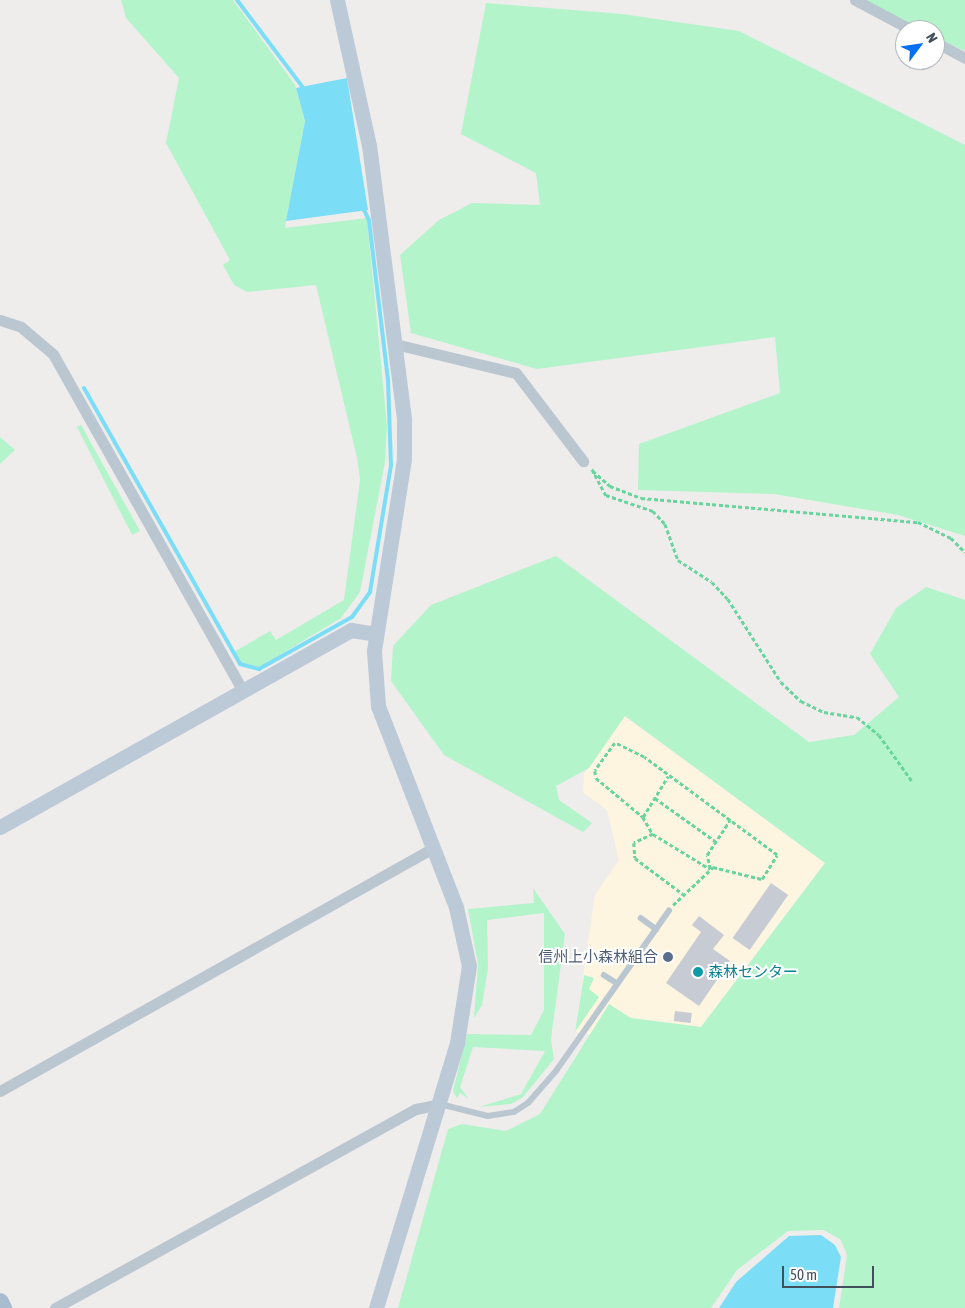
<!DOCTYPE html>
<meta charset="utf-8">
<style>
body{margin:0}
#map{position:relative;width:965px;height:1308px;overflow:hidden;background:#efecec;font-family:"Asap Condensed","Noto Sans JP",sans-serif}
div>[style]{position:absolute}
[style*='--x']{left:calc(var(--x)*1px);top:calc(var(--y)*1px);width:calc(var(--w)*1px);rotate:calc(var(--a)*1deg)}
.commercial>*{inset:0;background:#fef5e1}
.green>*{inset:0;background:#b3f4cb}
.water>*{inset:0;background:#7bdef6}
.stream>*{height:4px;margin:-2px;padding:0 2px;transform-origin:2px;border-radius:2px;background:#7bdef6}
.building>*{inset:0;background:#c7cbd3;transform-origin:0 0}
.path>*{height:2.5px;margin-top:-1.25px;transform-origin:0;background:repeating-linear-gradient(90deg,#68d59e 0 4px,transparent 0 6.5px)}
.lane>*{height:5.5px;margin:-2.75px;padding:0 2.75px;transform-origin:2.75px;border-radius:2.75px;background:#bac7d1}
.street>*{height:11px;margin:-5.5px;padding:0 5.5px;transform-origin:5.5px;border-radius:5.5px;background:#bac7d1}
.secondary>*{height:15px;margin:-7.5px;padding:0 7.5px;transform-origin:7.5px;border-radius:7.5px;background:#bccad8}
.primary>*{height:18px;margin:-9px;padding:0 9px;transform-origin:9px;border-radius:9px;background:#a8bccf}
.dots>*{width:14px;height:14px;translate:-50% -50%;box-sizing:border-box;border:2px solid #fff;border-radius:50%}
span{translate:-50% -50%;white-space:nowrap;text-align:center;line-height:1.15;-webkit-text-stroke:4px #fff;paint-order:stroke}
.service-label{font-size:15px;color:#4e5e75}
.right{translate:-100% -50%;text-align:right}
.culture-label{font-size:15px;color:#0d838f}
.left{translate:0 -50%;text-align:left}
.north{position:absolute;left:895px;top:20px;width:50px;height:50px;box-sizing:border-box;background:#fff;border:1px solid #b3b9be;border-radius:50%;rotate:59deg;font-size:14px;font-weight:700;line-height:20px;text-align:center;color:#42505c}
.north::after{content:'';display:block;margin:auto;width:18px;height:22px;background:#036ff2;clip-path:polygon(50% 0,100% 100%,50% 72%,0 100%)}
.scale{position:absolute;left:782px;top:1266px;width:92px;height:22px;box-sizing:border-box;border:2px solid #42505c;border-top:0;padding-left:6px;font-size:15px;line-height:18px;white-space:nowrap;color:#42505c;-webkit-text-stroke:4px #fff;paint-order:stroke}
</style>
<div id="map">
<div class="commercial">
<div style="clip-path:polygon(624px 716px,825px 863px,701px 1027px,631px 1018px,594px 1035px,575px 1032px,595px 895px,619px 860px,607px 810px,583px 792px,584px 774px)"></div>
</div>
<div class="green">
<div style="clip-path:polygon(121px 0,233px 0,295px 85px,305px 121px,285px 228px,367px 218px,387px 426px,385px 462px,360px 592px,341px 618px,260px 667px,241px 663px,234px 652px,270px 631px,276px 640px,344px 600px,360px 480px,357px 458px,316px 285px,247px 292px,234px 285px,223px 265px,230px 260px,166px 143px,179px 78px,126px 18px)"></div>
<div style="clip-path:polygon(862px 0,965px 0,965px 51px,935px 37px,935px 30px,922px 30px)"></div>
<div style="clip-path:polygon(486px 3px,622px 14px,739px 31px,965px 145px,965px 536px,898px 515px,774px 494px,638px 490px,639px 444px,780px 393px,775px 337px,537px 369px,411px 333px,400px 255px,439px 220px,472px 203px,540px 205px,536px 173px,461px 134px)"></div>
<div style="clip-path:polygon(81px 425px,140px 531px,132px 535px,77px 427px)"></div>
<div style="clip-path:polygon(0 437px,15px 450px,0 464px)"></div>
<div style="clip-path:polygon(556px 556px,809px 742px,854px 735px,899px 697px,870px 654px,896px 608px,926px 587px,965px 600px,965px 1308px,839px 1308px,847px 1255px,841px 1240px,824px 1230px,788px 1231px,737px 1270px,711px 1308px,398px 1308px,448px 1129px,462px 1124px,506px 1131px,540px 1114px,609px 1004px,631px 1018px,701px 1027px,825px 863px,625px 716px,589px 768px,556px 786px,559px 800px,592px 823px,583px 832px,444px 755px,391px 681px,393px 646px,431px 605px)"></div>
<div style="clip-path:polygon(533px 888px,565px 934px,551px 1039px,554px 1059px,523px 1097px,511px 1104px,479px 1107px,521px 1094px,545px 1051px,473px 1047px,460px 1087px,469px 1099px,460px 1093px,457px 1098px,453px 1091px,467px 1034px,531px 1035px,544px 1010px,544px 913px,487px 920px,488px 968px,482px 1005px,474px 1018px,478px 964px,468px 909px,534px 903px)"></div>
<div style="clip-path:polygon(584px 975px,594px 978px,589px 989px,599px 997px,575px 1032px)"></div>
</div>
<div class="water">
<div style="clip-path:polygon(347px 78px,368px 210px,286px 221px,305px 121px,296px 88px)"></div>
<div style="clip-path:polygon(821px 1235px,835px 1245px,841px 1257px,833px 1308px,719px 1308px,736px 1282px,789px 1236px)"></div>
</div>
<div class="stream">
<div style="--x:237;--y:0;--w:111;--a:53"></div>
<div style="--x:84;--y:388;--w:317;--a:60.5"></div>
<div style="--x:240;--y:664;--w:20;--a:15"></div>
<div style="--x:259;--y:669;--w:107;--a:-29.2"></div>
<div style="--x:352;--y:617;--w:31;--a:-54"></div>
<div style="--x:370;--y:592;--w:129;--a:-80.6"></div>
<div style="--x:391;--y:465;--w:85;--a:-92"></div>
<div style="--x:388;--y:380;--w:161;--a:-96.8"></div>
<div style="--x:369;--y:220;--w:13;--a:-117"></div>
</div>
<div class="building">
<div style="left:771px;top:883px;width:21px;height:67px;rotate:35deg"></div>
<div style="clip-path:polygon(699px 916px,724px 935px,713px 949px,730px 961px,699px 1006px,666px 983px,701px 932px,692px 925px)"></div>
<div style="left:675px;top:1011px;width:17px;height:10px;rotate:7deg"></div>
</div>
<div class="path">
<div style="--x:592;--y:469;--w:30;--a:62"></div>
<div style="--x:606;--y:495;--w:50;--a:18.8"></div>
<div style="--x:653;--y:511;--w:18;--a:47"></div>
<div style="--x:665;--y:524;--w:38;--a:70"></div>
<div style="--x:678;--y:560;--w:40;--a:32.9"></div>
<div style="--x:712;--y:582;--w:23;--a:47"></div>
<div style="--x:728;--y:599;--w:98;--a:57.4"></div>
<div style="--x:781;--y:682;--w:28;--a:44"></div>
<div style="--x:801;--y:701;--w:25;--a:26"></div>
<div style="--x:824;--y:712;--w:33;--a:9"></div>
<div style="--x:857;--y:717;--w:28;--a:39"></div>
<div style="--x:879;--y:735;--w:57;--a:54.3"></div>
<div style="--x:593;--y:471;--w:23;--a:41"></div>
<div style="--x:610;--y:486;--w:33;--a:21"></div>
<div style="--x:641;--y:498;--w:278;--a:5"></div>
<div style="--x:918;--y:522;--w:37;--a:26"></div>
<div style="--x:951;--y:538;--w:20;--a:45"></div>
<div style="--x:655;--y:798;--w:74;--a:35.6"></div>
<div style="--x:643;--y:817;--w:48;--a:-58.6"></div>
<div style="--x:653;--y:834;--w:21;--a:155"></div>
<div style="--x:634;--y:843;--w:15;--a:86"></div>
<div style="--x:635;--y:858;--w:60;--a:36.9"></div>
<div style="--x:710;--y:869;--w:14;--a:-102"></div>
<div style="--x:707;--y:855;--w:42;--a:-56.7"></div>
<div style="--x:673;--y:905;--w:55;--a:-43.5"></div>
<div style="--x:713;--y:867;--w:50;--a:13.8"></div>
<div style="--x:762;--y:879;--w:28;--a:-58"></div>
<div style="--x:777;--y:855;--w:165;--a:-143.6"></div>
<div style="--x:644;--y:757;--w:32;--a:-154"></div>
<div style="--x:615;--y:743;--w:34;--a:126"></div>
<div style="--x:595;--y:771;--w:7;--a:82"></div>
<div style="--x:596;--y:778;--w:61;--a:39.7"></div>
<div style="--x:643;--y:817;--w:20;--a:60"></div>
<div style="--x:653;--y:834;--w:67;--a:31.6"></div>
</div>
<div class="lane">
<div style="--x:641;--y:918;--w:19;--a:36"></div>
<div style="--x:604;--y:975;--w:15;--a:32"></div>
<div style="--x:440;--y:1104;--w:49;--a:14"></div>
<div style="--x:488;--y:1116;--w:26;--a:-9"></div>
<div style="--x:514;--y:1112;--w:17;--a:-33"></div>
<div style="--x:528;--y:1103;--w:43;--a:-48.8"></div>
<div style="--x:556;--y:1071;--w:196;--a:-54.8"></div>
</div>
<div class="street">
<div style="--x:855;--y:0;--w:64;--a:27.8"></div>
<div style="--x:935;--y:42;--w:34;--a:28"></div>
<div style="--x:0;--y:320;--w:22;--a:18"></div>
<div style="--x:21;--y:327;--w:42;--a:40.2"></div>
<div style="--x:53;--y:354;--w:386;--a:60.6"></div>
<div style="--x:395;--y:344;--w:124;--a:13.5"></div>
<div style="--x:516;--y:373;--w:111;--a:52.7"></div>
<div style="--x:0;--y:1091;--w:497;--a:-29.3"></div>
<div style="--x:55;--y:1308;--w:412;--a:-28.9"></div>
<div style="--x:416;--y:1109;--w:25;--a:-12"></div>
</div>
<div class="secondary">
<div style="--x:337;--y:0;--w:148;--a:77.6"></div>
<div style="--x:369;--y:145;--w:277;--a:82.7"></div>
<div style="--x:404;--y:420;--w:39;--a:90"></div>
<div style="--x:404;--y:459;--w:194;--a:98.9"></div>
<div style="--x:374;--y:651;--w:55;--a:85.8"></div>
<div style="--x:378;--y:706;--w:216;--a:68.8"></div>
<div style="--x:456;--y:907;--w:60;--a:77.6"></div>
<div style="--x:469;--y:966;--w:78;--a:98.9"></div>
<div style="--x:457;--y:1043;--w:277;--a:107"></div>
<div style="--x:0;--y:827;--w:403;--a:-29.3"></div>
<div style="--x:351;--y:630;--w:25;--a:9"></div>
</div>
<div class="primary">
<div style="--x:0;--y:1302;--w:7;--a:63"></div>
</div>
<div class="dots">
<div style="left:668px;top:957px;background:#5c6f8a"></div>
<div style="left:698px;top:972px;background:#0f9aa8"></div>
</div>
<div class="service-label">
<span class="right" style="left:658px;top:957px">信州上小森林組合</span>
</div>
<div class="culture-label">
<span class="left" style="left:708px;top:972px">森林センター</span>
</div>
<div class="north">N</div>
<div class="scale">50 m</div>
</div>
